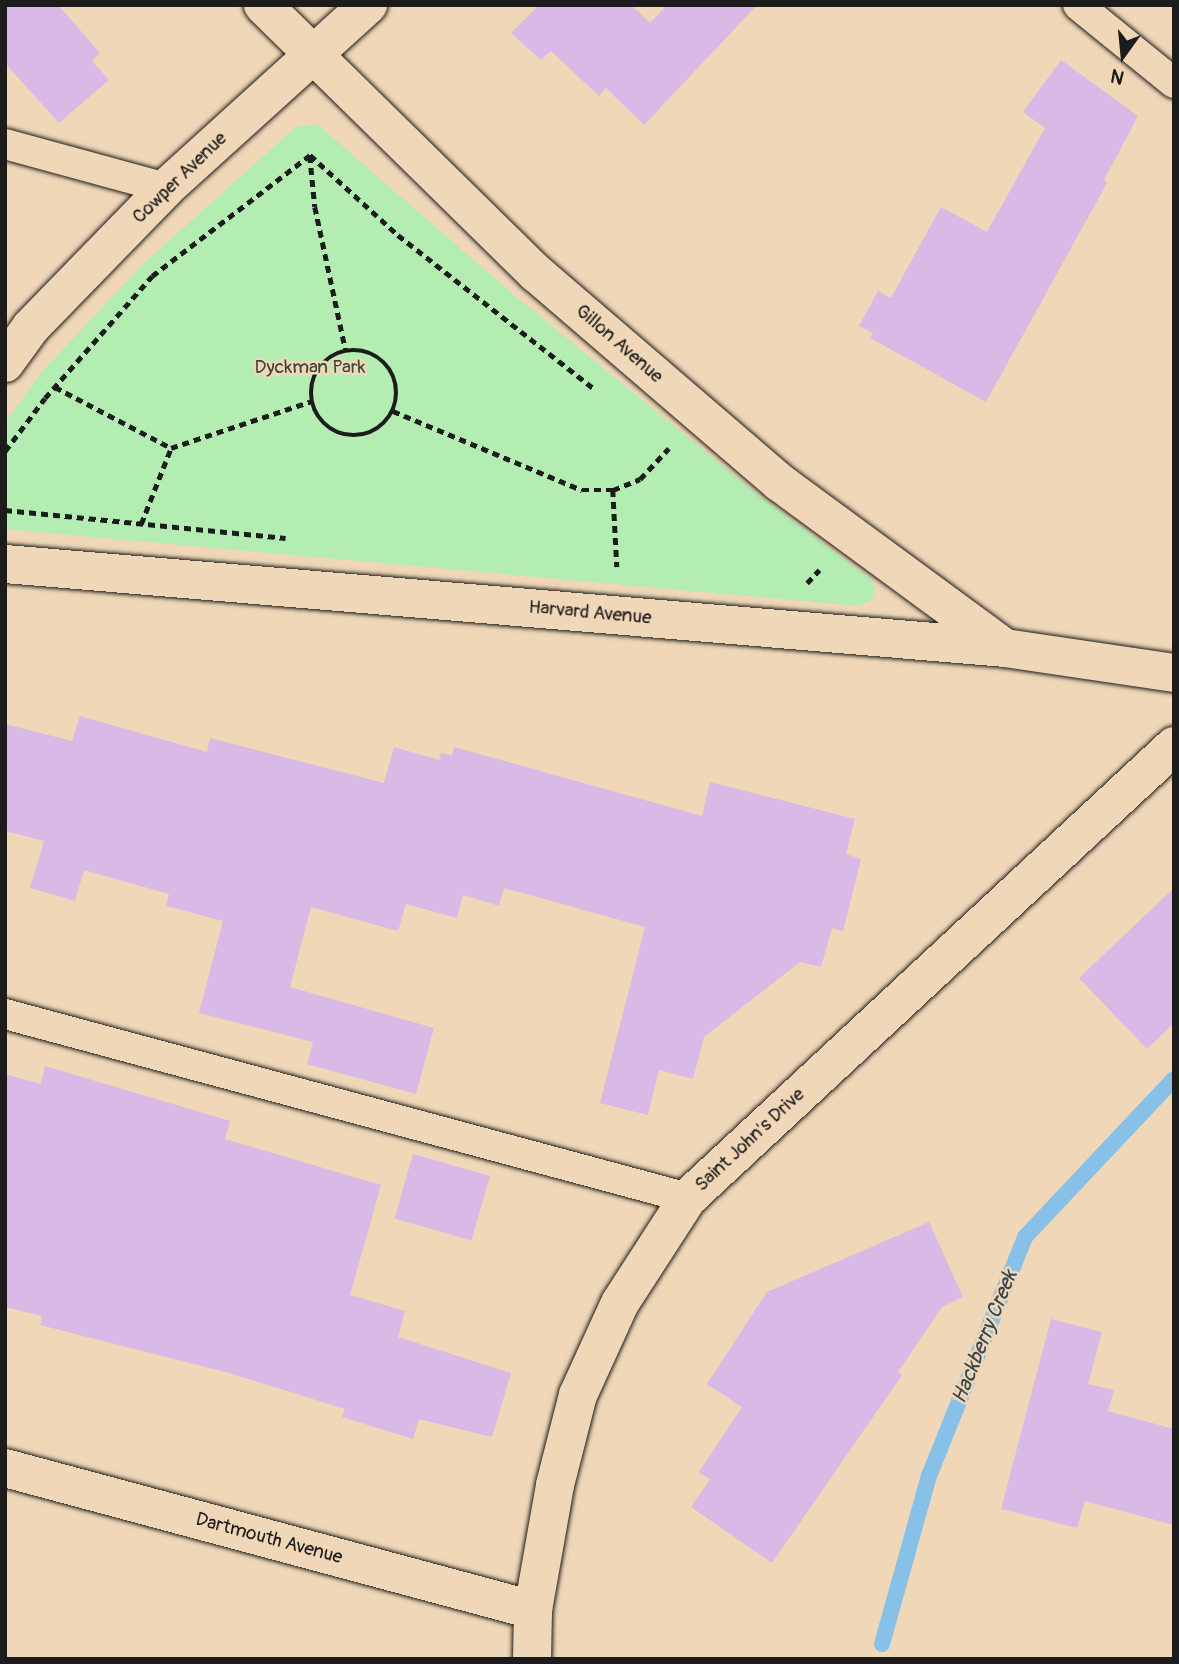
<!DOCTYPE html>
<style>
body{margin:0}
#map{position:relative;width:1179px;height:1664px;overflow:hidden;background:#f0d7b7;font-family:Pangolin,sans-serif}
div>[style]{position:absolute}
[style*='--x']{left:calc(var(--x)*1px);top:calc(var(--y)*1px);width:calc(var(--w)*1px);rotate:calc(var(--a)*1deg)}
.green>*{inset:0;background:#b3edb2}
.stream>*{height:16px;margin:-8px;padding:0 8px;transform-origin:8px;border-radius:8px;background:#88c1e7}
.building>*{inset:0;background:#d9b9e5;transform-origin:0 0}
.path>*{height:4.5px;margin-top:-2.25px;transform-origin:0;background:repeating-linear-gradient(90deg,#1c1c1c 0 7px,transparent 0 12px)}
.path>.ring{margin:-2.25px;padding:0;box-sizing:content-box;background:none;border:4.5px solid #1c1c1c;border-radius:50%}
.roads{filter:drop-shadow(0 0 2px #1c1c1c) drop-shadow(0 0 2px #1c1c1c)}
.lane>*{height:30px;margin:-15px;padding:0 15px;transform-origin:15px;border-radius:15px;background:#f0d7b7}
.street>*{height:38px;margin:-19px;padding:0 19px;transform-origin:19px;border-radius:19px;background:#f0d7b7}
span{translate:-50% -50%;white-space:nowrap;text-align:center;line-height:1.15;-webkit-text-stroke:5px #f0d7b7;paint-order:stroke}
.street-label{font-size:19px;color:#1c1c1c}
.park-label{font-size:19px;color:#3a463a}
.water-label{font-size:21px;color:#37454f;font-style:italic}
.frame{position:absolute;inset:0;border:7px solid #1c1c1c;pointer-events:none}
.north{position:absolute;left:1088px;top:21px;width:70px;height:70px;-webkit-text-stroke:5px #f0d7b7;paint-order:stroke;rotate:195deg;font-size:19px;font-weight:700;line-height:28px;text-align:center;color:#1c1c1c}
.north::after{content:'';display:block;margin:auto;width:24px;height:32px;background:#1c1c1c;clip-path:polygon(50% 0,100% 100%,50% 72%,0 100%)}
</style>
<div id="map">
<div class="green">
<div style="clip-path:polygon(317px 124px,514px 295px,756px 493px,871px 579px,875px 589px,872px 600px,858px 606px,5px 529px,5px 423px,40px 374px,141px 266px,296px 127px)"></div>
</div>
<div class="stream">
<div style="--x:882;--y:1644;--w:174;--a:-74.4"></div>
<div style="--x:929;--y:1476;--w:258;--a:-68.1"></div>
<div style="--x:1025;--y:1237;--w:217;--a:-46.7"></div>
</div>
<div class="building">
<div style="clip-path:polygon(5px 5px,58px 5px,100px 53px,92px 61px,109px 80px,59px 123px,5px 63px)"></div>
<div style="clip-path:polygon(539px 5px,631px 5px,650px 23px,667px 5px,757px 5px,644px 125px,606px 88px,599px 96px,551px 51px,541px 60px,511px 33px)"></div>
<div style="clip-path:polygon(1061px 60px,1138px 116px,1104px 180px,1107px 183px,986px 402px,870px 338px,873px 333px,859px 326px,878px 291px,891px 298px,941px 207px,987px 232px,1045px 128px,1023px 112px)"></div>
<div style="clip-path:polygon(80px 716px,207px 752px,210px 738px,384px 783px,394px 747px,439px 760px,441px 753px,452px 756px,454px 747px,702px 816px,710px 782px,855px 819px,846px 854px,861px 859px,843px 931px,832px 928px,821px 967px,800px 962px,704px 1037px,693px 1079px,659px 1070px,648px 1115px,600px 1103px,645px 927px,504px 888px,499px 906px,463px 895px,457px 918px,406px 904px,398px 931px,311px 907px,290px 987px,434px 1028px,416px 1094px,307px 1064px,313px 1042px,199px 1013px,223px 921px,166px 906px,169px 894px,84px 870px,75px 901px,30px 888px,44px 841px,5px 831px,5px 724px,72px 741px)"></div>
<div style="clip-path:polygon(1174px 888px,1174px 1023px,1147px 1049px,1079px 978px)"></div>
<div style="clip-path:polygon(45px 1066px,230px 1121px,225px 1139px,381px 1185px,350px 1295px,405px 1311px,398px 1337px,511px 1373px,492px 1437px,419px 1419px,413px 1439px,342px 1417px,345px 1409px,229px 1373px,40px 1325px,42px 1316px,5px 1307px,5px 1074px,41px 1084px)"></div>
<div style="left:413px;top:1154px;width:80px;height:67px;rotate:16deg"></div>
<div style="clip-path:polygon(929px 1222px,963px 1297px,942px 1307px,898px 1372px,902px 1375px,772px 1563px,691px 1507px,710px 1479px,699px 1472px,742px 1407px,707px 1384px,767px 1292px)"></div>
<div style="clip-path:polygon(1051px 1319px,1102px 1332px,1088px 1384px,1114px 1390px,1108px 1411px,1174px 1429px,1174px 1525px,1085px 1501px,1077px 1528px,1001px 1509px)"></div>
</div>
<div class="path">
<div style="--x:310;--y:156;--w:51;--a:84.4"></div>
<div style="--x:315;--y:207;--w:147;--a:77.9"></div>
<div class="ring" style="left:311px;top:350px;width:81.5px;height:81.5px"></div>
<div style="--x:55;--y:387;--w:131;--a:27.7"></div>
<div style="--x:393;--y:411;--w:205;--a:22.7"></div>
<div style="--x:582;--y:490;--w:31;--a:0"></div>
<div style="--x:613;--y:490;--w:29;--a:-22"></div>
<div style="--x:640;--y:479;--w:42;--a:-46.9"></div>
<div style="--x:5;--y:451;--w:66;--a:-53"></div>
<div style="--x:45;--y:398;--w:162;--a:-48.7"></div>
<div style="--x:152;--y:276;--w:199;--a:-37.4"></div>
<div style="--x:310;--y:155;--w:119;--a:42.3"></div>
<div style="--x:398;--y:235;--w:251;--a:38.1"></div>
<div style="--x:613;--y:490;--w:77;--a:87"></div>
<div style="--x:5;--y:510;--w:282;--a:5.7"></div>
<div style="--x:141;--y:524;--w:82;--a:-68.5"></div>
<div style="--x:171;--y:448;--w:149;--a:-18.4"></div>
<div style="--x:807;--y:583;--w:18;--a:-47"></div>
</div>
<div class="roads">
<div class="lane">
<div style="--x:1078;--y:5;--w:124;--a:39.1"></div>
<div style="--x:5;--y:144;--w:167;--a:15.3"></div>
<div style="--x:5;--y:1014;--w:707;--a:15.08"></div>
</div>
<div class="street">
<div style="--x:263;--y:5;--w:383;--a:44.5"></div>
<div style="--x:536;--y:273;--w:321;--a:40.7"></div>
<div style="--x:779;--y:482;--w:280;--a:36.3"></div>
<div style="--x:5;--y:363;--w:44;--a:-54.2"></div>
<div style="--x:31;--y:327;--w:194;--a:-45.8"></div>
<div style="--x:166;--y:188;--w:273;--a:-42.2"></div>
<div style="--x:5;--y:564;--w:1004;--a:4.8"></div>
<div style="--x:1005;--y:648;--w:171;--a:8.4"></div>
<div style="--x:5;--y:1468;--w:547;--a:15.05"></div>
<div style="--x:532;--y:1659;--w:49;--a:-88.8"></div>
<div style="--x:533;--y:1610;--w:127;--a:-80"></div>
<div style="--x:555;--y:1485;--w:93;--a:-75.7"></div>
<div style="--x:578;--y:1395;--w:101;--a:-65.5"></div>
<div style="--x:620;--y:1303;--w:125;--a:-57.1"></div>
<div style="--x:688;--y:1198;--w:664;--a:-42.92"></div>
</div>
</div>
<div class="street-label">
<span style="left:180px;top:178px;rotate:-44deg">Cowper Avenue</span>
<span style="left:619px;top:344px;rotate:41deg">Gillon Avenue</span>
<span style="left:590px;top:613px;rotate:5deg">Harvard Avenue</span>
<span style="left:750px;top:1140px;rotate:-43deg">Saint John's Drive</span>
<span style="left:269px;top:1539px;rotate:15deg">Dartmouth Avenue</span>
</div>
<div class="park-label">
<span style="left:310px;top:368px">Dyckman Park</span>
</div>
<div class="water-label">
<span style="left:985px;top:1337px;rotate:-68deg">Hackberry Creek</span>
</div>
<div class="frame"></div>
<div class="north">N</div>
</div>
